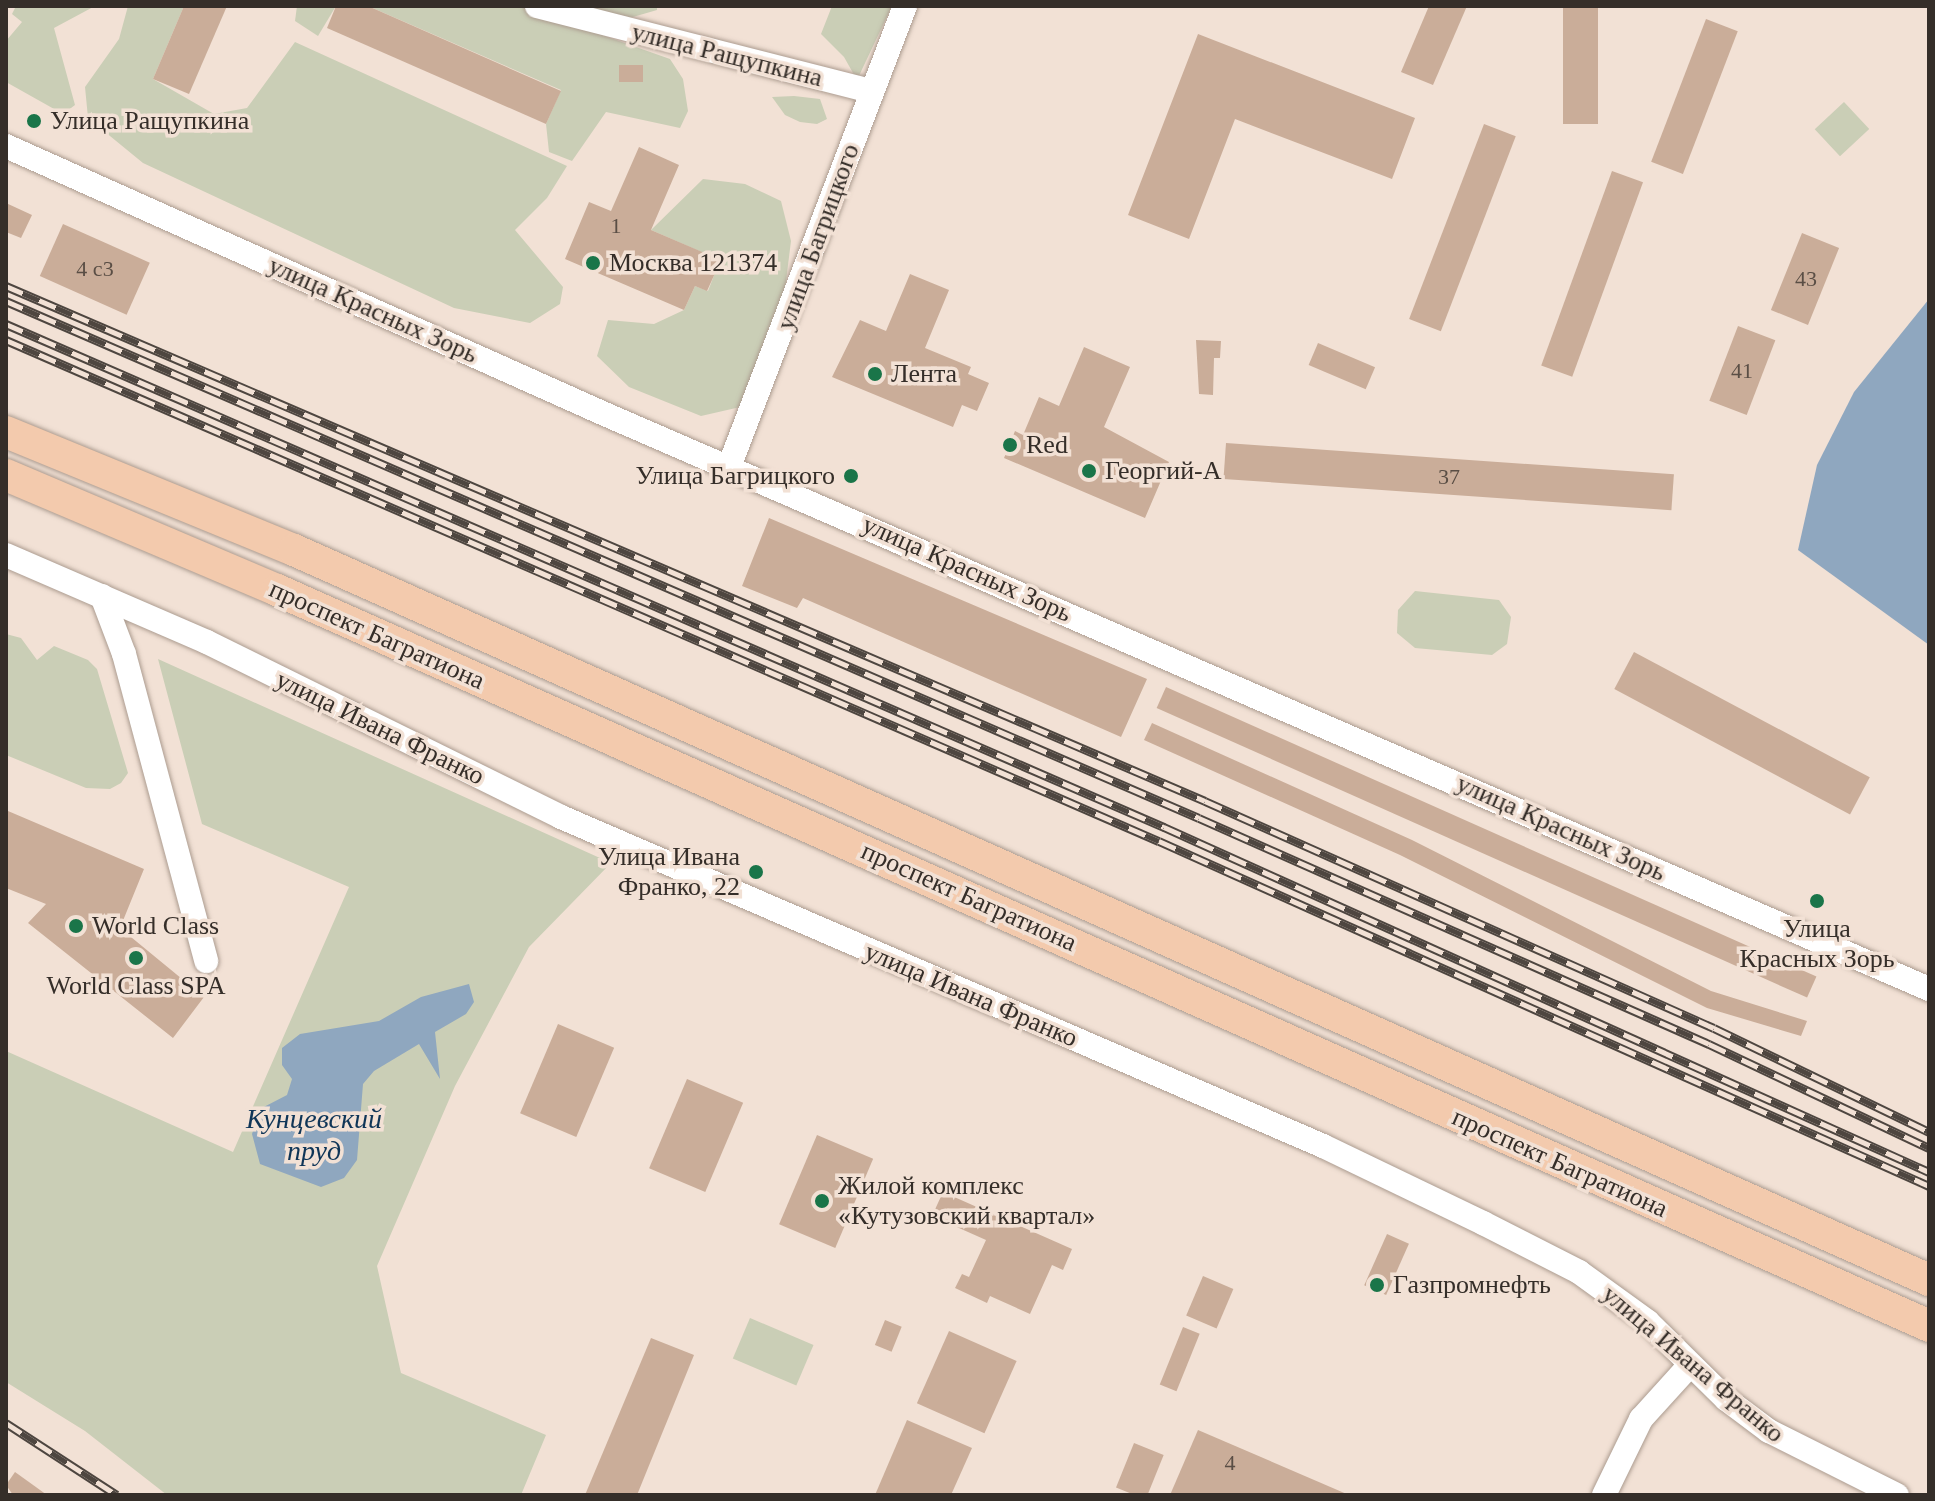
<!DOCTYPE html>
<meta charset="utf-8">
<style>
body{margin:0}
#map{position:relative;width:1935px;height:1501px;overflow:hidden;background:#f2e1d5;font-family:Georgia,serif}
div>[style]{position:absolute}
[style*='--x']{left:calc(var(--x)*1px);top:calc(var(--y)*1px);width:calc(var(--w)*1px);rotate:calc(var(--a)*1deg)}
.green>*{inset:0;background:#caceb6;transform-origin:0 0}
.water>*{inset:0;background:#8fa7bf}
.building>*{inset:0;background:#caad99;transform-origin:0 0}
.roads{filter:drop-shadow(0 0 2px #ac9c90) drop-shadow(0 0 2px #ac9c90)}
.minor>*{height:24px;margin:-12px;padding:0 12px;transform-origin:12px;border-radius:12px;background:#fff}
.major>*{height:32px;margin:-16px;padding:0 16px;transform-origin:16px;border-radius:16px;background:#f3caad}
.rail>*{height:9px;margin-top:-4.5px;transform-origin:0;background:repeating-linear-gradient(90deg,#f2e1d5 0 18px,#4e4640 0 36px);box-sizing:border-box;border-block:2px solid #4e4640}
.dots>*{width:22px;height:22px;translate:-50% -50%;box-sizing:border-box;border:4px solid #f2e1d5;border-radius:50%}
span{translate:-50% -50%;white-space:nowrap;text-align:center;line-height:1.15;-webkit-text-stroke:7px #f2e1d5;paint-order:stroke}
.number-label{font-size:22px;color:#5a4e45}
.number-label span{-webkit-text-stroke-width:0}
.street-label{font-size:26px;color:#352e29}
.poi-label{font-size:26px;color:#352e29}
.left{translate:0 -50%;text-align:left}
.right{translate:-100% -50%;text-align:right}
.water-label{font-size:28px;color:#0f3557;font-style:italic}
.frame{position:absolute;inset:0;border:8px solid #352e29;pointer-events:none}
</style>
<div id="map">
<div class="green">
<div style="clip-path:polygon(16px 6px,95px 6px,54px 28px,75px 105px,63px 114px,6px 82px,6px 41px,22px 22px,12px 14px)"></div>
<div style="clip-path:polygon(128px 6px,184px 6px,153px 79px,214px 114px,247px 108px,295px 42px,567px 166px,547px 198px,515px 230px,563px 287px,560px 304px,530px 323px,454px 308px,143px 163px,88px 118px,85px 87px,119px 39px)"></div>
<div style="clip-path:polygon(297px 6px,336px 6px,318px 36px,295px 21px)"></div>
<div style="clip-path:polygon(368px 6px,520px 6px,670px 59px,683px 79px,688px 111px,680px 128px,606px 112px,572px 161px,549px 152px,546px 124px,561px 90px)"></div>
<div style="clip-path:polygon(561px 6px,657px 6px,657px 10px,626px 19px)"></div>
<div style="clip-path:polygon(832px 6px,892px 6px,857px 80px,844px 57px,821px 34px)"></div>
<div style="clip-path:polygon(794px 96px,820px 99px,827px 119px,817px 124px,800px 122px,785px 115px,772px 97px)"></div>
<div style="left:1844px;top:102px;width:37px;height:40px;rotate:47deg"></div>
<div style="clip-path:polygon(703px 179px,745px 184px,781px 201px,791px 241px,782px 313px,749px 405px,701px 416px,629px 387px,597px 356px,608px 320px,654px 324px,684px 310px,695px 286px,708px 291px,720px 260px,651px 230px)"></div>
<div style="clip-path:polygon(1415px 591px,1499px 600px,1511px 617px,1507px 644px,1492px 655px,1415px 648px,1397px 633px,1398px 610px)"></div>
<div style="clip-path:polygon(6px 634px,21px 638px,37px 660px,54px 646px,88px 660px,97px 669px,128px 773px,121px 783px,110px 789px,86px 788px,6px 755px)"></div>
<div style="clip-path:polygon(158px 659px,611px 863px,529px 947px,455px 1086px,377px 1266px,401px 1373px,546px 1435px,521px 1495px,167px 1495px,85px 1431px,6px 1382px,6px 1051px,233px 1152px,349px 887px,202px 824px)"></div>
<div style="left:750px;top:1318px;width:69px;height:44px;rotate:23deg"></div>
</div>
<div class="water">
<div style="clip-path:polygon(1929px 299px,1929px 645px,1798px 550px,1817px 465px,1854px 392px)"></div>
<div style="clip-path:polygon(469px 984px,474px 1002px,466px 1014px,435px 1032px,440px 1079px,419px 1044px,374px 1071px,363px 1084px,357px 1160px,344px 1178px,321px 1187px,260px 1164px,252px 1134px,260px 1109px,287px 1095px,292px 1079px,282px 1065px,282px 1048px,300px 1034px,379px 1021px,421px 997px)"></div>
</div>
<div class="building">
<div style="clip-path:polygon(184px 6px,227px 6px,189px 94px,153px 79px)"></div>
<div style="clip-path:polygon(336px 6px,368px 6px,561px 91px,546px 124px,327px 28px)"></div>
<div style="clip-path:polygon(1429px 6px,1467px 6px,1433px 85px,1401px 72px)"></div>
<div style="left:1563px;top:6px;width:35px;height:118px"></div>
<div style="left:1706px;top:19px;width:34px;height:153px;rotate:21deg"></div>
<div style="clip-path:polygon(1198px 34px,1415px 118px,1392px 179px,1235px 119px,1189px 239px,1128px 215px)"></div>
<div style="left:619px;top:65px;width:24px;height:17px"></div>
<div style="left:1484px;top:124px;width:34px;height:209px;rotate:21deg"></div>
<div style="clip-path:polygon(639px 147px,679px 165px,651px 230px,721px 260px,707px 291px,695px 286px,684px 310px,565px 259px,589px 202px,611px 211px)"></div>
<div style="left:1612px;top:171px;width:33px;height:207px;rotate:20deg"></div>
<div style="clip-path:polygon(6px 203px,32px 215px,21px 238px,6px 232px)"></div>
<div style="left:63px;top:224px;width:95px;height:57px;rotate:24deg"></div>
<div style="left:1802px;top:233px;width:40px;height:83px;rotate:22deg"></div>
<div style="clip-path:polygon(910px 274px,949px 290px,925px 348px,971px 367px,968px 374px,989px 383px,977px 411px,962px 405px,953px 427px,832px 377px,860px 320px,886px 331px)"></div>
<div style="left:1738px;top:326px;width:40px;height:80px;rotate:21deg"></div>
<div style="clip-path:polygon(1196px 340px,1221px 341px,1220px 358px,1214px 358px,1213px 395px,1199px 394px)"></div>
<div style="left:1318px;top:343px;width:62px;height:24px;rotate:23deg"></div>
<div style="clip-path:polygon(1084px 347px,1130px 367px,1104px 427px,1169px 462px,1145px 518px,1004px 458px,1015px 431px,1023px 435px,1039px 397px,1059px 406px)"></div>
<div style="left:1226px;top:443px;width:449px;height:36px;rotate:4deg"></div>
<div style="clip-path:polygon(769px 518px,1147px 679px,1121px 737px,803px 598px,797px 608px,742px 586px)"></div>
<div style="left:1634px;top:652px;width:267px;height:42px;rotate:28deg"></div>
<div style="left:1166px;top:687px;width:712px;height:23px;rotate:24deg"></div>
<div style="clip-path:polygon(1152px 723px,1412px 840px,1711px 991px,1807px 1021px,1801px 1036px,1707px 1008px,1400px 855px,1144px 740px)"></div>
<div style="clip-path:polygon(8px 811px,144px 869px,120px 928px,204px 997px,173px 1038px,28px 923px,46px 904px,6px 888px)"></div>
<div style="left:558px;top:1024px;width:61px;height:97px;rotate:23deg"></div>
<div style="left:687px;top:1079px;width:61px;height:97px;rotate:23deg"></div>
<div style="left:817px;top:1135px;width:61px;height:97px;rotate:23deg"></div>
<div style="clip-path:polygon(943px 1192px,1072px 1249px,1063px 1270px,1052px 1265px,1030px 1314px,990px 1296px,987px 1303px,955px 1288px,962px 1274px,969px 1277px,986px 1240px,932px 1216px)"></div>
<div style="left:1387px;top:1234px;width:24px;height:56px;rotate:24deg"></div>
<div style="left:1203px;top:1276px;width:33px;height:43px;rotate:23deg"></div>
<div style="left:885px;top:1320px;width:18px;height:27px;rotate:22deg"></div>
<div style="left:1183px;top:1327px;width:18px;height:62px;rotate:22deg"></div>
<div style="left:949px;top:1331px;width:74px;height:79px;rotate:24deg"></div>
<div style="clip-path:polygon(651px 1338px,694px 1355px,637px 1495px,585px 1495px)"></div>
<div style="clip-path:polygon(907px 1420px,972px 1448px,951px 1495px,875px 1495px)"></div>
<div style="clip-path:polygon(1198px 1430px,1349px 1495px,1170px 1495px)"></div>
<div style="left:1134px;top:1443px;width:32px;height:48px;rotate:22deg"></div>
<div style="clip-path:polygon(15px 1472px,47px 1495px,13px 1495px,6px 1485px)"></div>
</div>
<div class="roads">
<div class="minor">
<div style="--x:537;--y:6;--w:345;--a:14.3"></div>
<div style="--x:6;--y:146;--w:651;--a:24.12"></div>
<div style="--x:600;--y:412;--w:1449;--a:23.47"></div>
<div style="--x:729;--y:467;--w:493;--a:-69.1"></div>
<div style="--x:6;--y:555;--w:219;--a:23.4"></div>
<div style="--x:207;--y:642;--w:395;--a:26.3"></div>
<div style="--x:561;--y:817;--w:830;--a:23.35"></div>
<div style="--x:1323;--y:1146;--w:178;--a:25.7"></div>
<div style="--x:1483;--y:1223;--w:108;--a:27"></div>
<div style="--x:1579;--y:1272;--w:85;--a:35.9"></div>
<div style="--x:1648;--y:1322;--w:110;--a:44.6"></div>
<div style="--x:1726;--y:1399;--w:54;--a:36.7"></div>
<div style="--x:1769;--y:1431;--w:143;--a:26.6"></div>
<div style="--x:102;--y:596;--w:62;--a:69.2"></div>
<div style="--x:124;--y:654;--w:318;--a:75"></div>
<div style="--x:1604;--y:1495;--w:85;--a:-64"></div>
<div style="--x:1641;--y:1419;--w:73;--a:-47.8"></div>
</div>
<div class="major">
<div style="--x:6;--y:432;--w:311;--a:22.3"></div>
<div style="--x:294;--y:550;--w:1791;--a:24.06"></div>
<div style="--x:6;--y:475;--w:294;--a:23"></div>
<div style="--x:277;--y:590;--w:1809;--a:24.01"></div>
</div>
</div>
<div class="rail">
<div style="--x:6;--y:286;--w:1305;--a:23.24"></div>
<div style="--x:1205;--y:801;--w:557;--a:24.04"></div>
<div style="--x:1714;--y:1028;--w:239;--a:25.8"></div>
<div style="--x:6;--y:301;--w:1300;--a:23.43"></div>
<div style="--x:1199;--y:818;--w:558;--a:23.9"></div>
<div style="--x:1709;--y:1044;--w:243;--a:25.3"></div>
<div style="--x:6;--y:324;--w:1263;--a:23.48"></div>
<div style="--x:1164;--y:827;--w:839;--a:24.27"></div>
<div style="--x:6;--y:340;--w:1257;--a:23.49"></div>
<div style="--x:1159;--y:841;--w:844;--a:24.13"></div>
<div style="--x:6;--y:1423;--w:132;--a:33"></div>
</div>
<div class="dots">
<div style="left:34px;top:121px;background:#1a7549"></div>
<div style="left:593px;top:263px;background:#1a7549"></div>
<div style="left:875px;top:374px;background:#1a7549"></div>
<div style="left:1010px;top:445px;background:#1a7549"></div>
<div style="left:1089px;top:471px;background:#1a7549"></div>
<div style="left:851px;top:476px;background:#1a7549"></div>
<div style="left:756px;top:872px;background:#1a7549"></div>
<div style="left:1817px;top:901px;background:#1a7549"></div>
<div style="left:76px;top:926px;background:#1a7549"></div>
<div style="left:136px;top:958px;background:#1a7549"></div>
<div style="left:822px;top:1201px;background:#1a7549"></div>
<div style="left:1377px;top:1285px;background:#1a7549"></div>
</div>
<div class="number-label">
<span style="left:616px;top:226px">1</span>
<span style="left:95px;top:269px">4 с3</span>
<span style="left:1806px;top:279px">43</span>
<span style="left:1742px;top:371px">41</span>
<span style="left:1449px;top:477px">37</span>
<span style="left:1230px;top:1463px">4</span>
</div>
<div class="street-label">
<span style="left:727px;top:55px;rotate:14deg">улица Ращупкина</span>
<span style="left:818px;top:237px;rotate:-70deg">улица Багрицкого</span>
<span style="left:373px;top:310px;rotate:24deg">улица Красных Зорь</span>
<span style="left:967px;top:569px;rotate:24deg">улица Красных Зорь</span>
<span style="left:377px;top:635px;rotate:24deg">проспект Багратиона</span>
<span style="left:380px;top:728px;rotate:26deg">улица Ивана Франко</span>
<span style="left:1561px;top:828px;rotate:24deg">улица Красных Зорь</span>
<span style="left:969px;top:897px;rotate:24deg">проспект Багратиона</span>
<span style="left:971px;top:995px;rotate:23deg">улица Ивана Франко</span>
<span style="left:1560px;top:1163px;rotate:24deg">проспект Багратиона</span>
<span style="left:1693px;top:1364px;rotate:40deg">улица Ивана Франко</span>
</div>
<div class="poi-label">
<span class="left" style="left:50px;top:121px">Улица Ращупкина</span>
<span class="left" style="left:609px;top:263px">Москва 121374</span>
<span class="left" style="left:891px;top:374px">Лента</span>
<span class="left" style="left:1026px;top:445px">Red</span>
<span class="left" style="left:1105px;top:471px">Георгий-А</span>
<span class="right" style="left:835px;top:476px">Улица Багрицкого</span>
<span class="right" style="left:740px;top:872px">Улица Ивана<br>Франко, 22</span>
<span class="left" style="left:92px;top:926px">World Class</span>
<span style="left:1817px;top:944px">Улица<br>Красных Зорь</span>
<span style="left:136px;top:986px">World Class SPA</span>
<span class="left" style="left:838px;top:1201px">Жилой комплекс<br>«Кутузовский квартал»</span>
<span class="left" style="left:1393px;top:1285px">Газпромнефть</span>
</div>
<div class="water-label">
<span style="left:314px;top:1135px">Кунцевский<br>пруд</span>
</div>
<div class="frame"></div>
</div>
